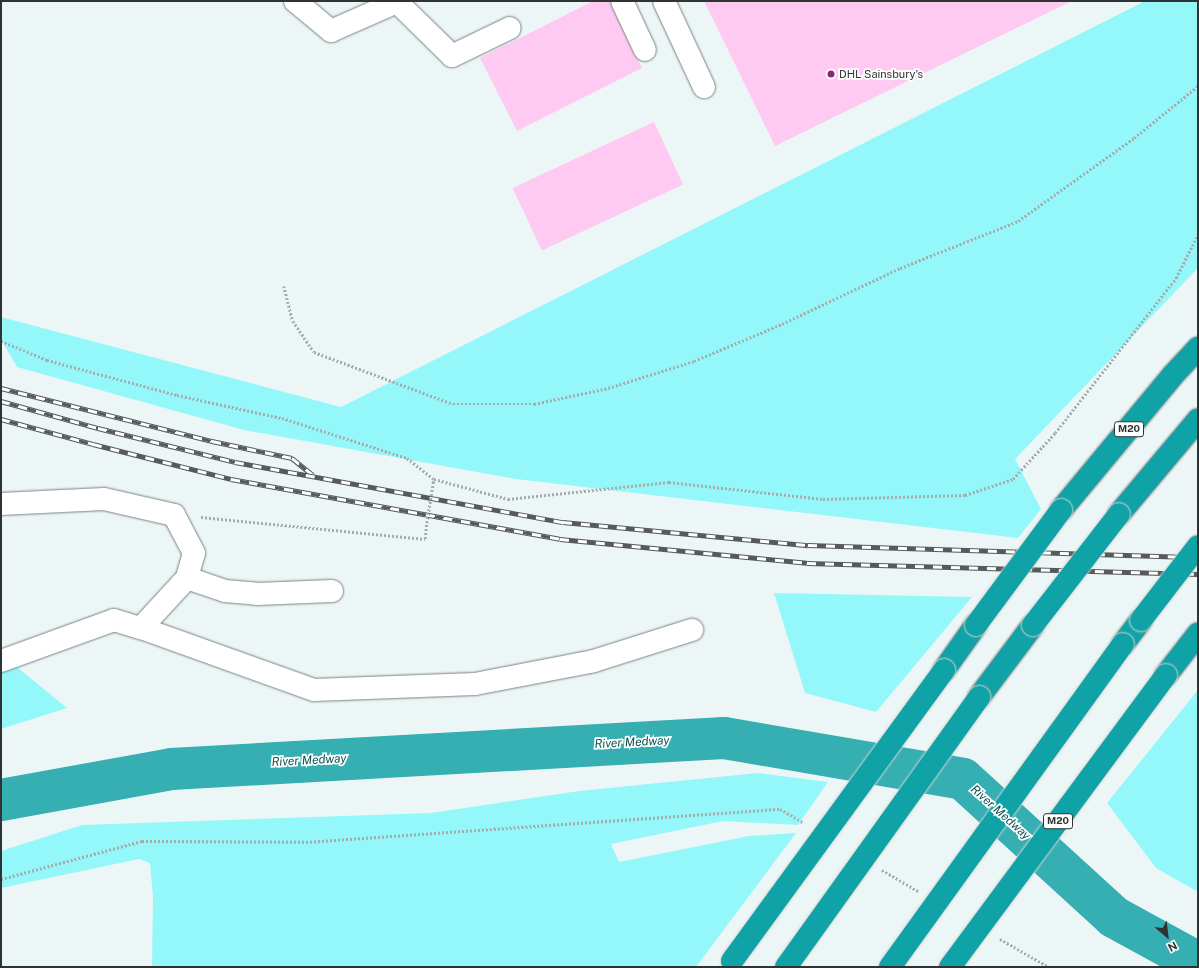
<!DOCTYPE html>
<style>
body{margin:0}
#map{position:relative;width:1199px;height:968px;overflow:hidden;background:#edf6f6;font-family:"Public Sans",sans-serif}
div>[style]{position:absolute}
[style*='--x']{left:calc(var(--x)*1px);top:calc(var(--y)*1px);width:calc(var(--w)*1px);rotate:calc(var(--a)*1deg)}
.green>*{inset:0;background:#94f8fb}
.river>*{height:42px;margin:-21px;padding:0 21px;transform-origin:21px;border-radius:21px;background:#35afb2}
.building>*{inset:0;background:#ffcaf1;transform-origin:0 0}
.path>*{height:2.5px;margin-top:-1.25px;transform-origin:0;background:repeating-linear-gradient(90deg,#a5acac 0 2px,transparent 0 4px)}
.roads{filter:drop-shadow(0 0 1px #7a8383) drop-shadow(0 0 1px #7a8383)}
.minor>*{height:22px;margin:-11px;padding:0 11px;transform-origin:11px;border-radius:11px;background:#fff}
.highway>*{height:22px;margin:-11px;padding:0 11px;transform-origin:11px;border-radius:11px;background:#0fa2a6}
.rail>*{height:4.5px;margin-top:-2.25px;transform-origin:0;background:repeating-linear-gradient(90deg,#fff 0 9px,#555a5a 0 18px);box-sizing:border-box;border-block:1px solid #555a5a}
.path-bridge>*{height:2.5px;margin-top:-1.25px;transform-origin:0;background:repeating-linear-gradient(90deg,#a5acac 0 2px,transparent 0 4px)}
.bridges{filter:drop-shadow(0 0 1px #d1d2d2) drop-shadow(0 0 1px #d1d2d2)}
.highway-bridge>*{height:22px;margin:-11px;padding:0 11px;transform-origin:11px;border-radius:11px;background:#0fa2a6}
.dots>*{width:11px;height:11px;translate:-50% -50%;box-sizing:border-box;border:2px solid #fff;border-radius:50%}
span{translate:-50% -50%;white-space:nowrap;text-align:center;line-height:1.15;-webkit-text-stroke:3.5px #fff;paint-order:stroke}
.shield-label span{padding:1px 3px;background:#fff;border:1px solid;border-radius:3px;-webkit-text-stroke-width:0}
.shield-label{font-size:10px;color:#2f3333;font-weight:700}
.poi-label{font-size:11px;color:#2f3333}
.left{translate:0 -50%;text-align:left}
.water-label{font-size:12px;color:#0a5152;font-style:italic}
.frame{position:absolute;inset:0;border:2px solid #2f3333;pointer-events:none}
.north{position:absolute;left:1147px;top:916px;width:40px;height:40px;-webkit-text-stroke:3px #fff;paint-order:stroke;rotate:152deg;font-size:11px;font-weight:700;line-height:16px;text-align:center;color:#2f3333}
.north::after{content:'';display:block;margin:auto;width:14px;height:18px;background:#2f3333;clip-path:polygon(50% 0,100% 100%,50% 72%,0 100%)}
</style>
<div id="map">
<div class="green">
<div style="clip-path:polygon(1145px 1px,1198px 1px,1198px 268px,1015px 459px,1041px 509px,1018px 538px,516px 479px,244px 430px,17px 367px,1px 339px,1px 317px,341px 407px)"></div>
<div style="clip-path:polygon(774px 593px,972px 597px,876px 712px,805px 693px)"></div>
<div style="clip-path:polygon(1px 654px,67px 708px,1px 729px)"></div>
<div style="clip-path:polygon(1198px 690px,1198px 892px,1156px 868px,1107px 803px)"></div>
<div style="clip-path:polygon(758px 773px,828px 782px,798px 825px,723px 821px,611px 844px,619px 862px,749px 836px,796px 833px,696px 967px,152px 967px,153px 897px,150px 863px,139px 859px,1px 888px,1px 851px,82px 825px,431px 813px,579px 791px)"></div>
</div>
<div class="river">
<div style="--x:1;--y:800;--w:173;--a:-10.3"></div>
<div style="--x:171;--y:769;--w:554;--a:-3.21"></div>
<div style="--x:724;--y:738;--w:242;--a:9.7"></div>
<div style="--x:963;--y:779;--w:205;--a:42.4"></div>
<div style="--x:1114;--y:917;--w:96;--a:28.7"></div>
</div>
<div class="building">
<div style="clip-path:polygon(593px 1px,609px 1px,642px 68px,517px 131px,480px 58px)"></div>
<div style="clip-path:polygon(704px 1px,1072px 1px,775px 146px)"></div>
<div style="left:654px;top:122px;width:69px;height:156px;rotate:65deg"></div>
</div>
<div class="path">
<div style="--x:284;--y:286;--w:36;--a:76"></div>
<div style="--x:293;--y:321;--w:37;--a:56"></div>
<div style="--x:314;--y:352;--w:148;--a:20.5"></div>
<div style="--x:453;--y:404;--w:81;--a:0"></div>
<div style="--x:534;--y:404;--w:76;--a:-12.2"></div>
<div style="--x:608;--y:388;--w:90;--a:-17.4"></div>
<div style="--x:694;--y:361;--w:95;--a:-22.8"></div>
<div style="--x:782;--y:324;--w:131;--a:-25.4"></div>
<div style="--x:900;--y:268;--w:127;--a:-21.7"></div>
<div style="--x:1018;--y:221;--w:143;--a:-35.6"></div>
<div style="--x:1134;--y:138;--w:82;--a:-39.1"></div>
<div style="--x:1;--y:341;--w:50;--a:22.4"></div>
<div style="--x:47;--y:360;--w:135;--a:15.1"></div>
<div style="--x:177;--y:395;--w:107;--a:12.4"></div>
<div style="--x:282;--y:418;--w:131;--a:17.7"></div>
<div style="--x:407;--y:458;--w:34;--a:38"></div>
<div style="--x:434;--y:479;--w:77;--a:15.1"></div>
<div style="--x:508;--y:499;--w:162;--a:-6"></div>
<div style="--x:669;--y:482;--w:155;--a:6.3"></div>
<div style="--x:823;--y:499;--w:142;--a:-1.6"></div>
<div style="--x:965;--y:495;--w:51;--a:-18.4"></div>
<div style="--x:1013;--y:479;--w:62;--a:-47.6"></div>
<div style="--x:1055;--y:433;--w:197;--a:-52"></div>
<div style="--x:1176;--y:278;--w:49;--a:-63.4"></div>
<div style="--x:433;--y:483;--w:4;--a:-76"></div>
<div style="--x:201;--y:517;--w:225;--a:5.6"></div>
<div style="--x:425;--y:539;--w:12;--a:-85"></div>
<div style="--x:882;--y:870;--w:42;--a:30.3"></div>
<div style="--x:1;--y:879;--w:146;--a:-15.1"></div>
<div style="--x:142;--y:841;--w:164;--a:0.3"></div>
<div style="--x:306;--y:842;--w:475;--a:-4"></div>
<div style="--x:780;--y:809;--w:28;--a:30"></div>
<div style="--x:1000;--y:939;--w:56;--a:29.7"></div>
</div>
<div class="roads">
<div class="minor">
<div style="--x:295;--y:1;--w:47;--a:39.8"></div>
<div style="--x:331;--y:31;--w:74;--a:-23.8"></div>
<div style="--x:622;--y:1;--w:54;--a:64.9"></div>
<div style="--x:664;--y:1;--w:95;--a:65.1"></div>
<div style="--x:397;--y:2;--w:77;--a:44.5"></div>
<div style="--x:452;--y:56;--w:64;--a:-25.8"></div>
<div style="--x:1;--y:504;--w:103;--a:-2.8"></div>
<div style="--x:104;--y:499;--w:72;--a:12.9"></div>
<div style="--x:174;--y:515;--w:43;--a:62.2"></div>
<div style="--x:194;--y:553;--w:26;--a:106"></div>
<div style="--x:187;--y:578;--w:68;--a:132.6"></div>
<div style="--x:187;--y:578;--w:40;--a:18.9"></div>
<div style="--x:225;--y:591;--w:32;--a:5"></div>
<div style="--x:257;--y:594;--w:75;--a:-2.3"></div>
<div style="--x:1;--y:661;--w:120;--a:-19.9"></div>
<div style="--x:114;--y:620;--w:28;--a:17"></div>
<div style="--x:141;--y:628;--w:184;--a:19.7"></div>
<div style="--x:314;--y:690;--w:161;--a:-2.1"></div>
<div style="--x:475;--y:684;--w:121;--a:-10.9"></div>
<div style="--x:594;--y:661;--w:103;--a:-17.6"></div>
</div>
<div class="highway">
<div style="--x:1061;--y:510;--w:175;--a:-50.3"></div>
<div style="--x:1173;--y:375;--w:37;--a:-47"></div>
<div style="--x:1119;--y:514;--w:123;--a:-50"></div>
<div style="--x:1123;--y:644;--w:30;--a:-53"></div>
<div style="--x:944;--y:670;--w:55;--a:-54.6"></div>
<div style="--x:1166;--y:675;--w:52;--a:-52"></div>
<div style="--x:979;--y:697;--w:90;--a:-53.1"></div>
</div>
</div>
<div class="rail">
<div style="--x:1;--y:388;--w:218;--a:14.1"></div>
<div style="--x:212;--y:441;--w:82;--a:12"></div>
<div style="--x:292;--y:458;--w:27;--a:39"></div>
<div style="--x:1;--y:401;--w:101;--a:15.6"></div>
<div style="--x:98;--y:428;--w:141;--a:13.9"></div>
<div style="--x:235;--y:462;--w:333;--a:10.4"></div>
<div style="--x:563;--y:522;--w:246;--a:5.4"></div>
<div style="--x:808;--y:545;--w:390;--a:1.8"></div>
<div style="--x:1;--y:419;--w:95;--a:15.2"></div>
<div style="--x:93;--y:444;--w:142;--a:14.2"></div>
<div style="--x:231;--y:479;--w:334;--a:10.3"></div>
<div style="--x:560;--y:539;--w:248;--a:5.5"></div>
<div style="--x:807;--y:563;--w:391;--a:1.6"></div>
</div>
<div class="path-bridge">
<div style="--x:426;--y:527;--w:45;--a:-81"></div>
</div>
<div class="bridges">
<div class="highway-bridge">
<div style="--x:1141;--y:620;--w:93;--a:-52.4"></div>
<div style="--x:976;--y:625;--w:143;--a:-53.5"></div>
<div style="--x:1033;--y:625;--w:140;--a:-52.2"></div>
<div style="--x:732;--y:961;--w:360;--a:-53.9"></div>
<div style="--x:786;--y:967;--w:332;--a:-54.4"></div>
<div style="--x:890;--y:967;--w:398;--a:-54.2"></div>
<div style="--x:950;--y:967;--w:363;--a:-53.5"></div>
</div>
</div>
<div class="dots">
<div style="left:831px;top:74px;background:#932180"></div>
</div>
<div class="shield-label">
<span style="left:1129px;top:429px">M20</span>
<span style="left:1058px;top:821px">M20</span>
</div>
<div class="poi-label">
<span class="left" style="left:839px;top:74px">DHL Sainsbury's</span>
</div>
<div class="water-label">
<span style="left:632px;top:743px;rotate:-3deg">River Medway</span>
<span style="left:309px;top:761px;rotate:-3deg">River Medway</span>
<span style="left:1000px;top:813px;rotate:42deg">River Medway</span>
</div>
<div class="frame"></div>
<div class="north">N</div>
</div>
